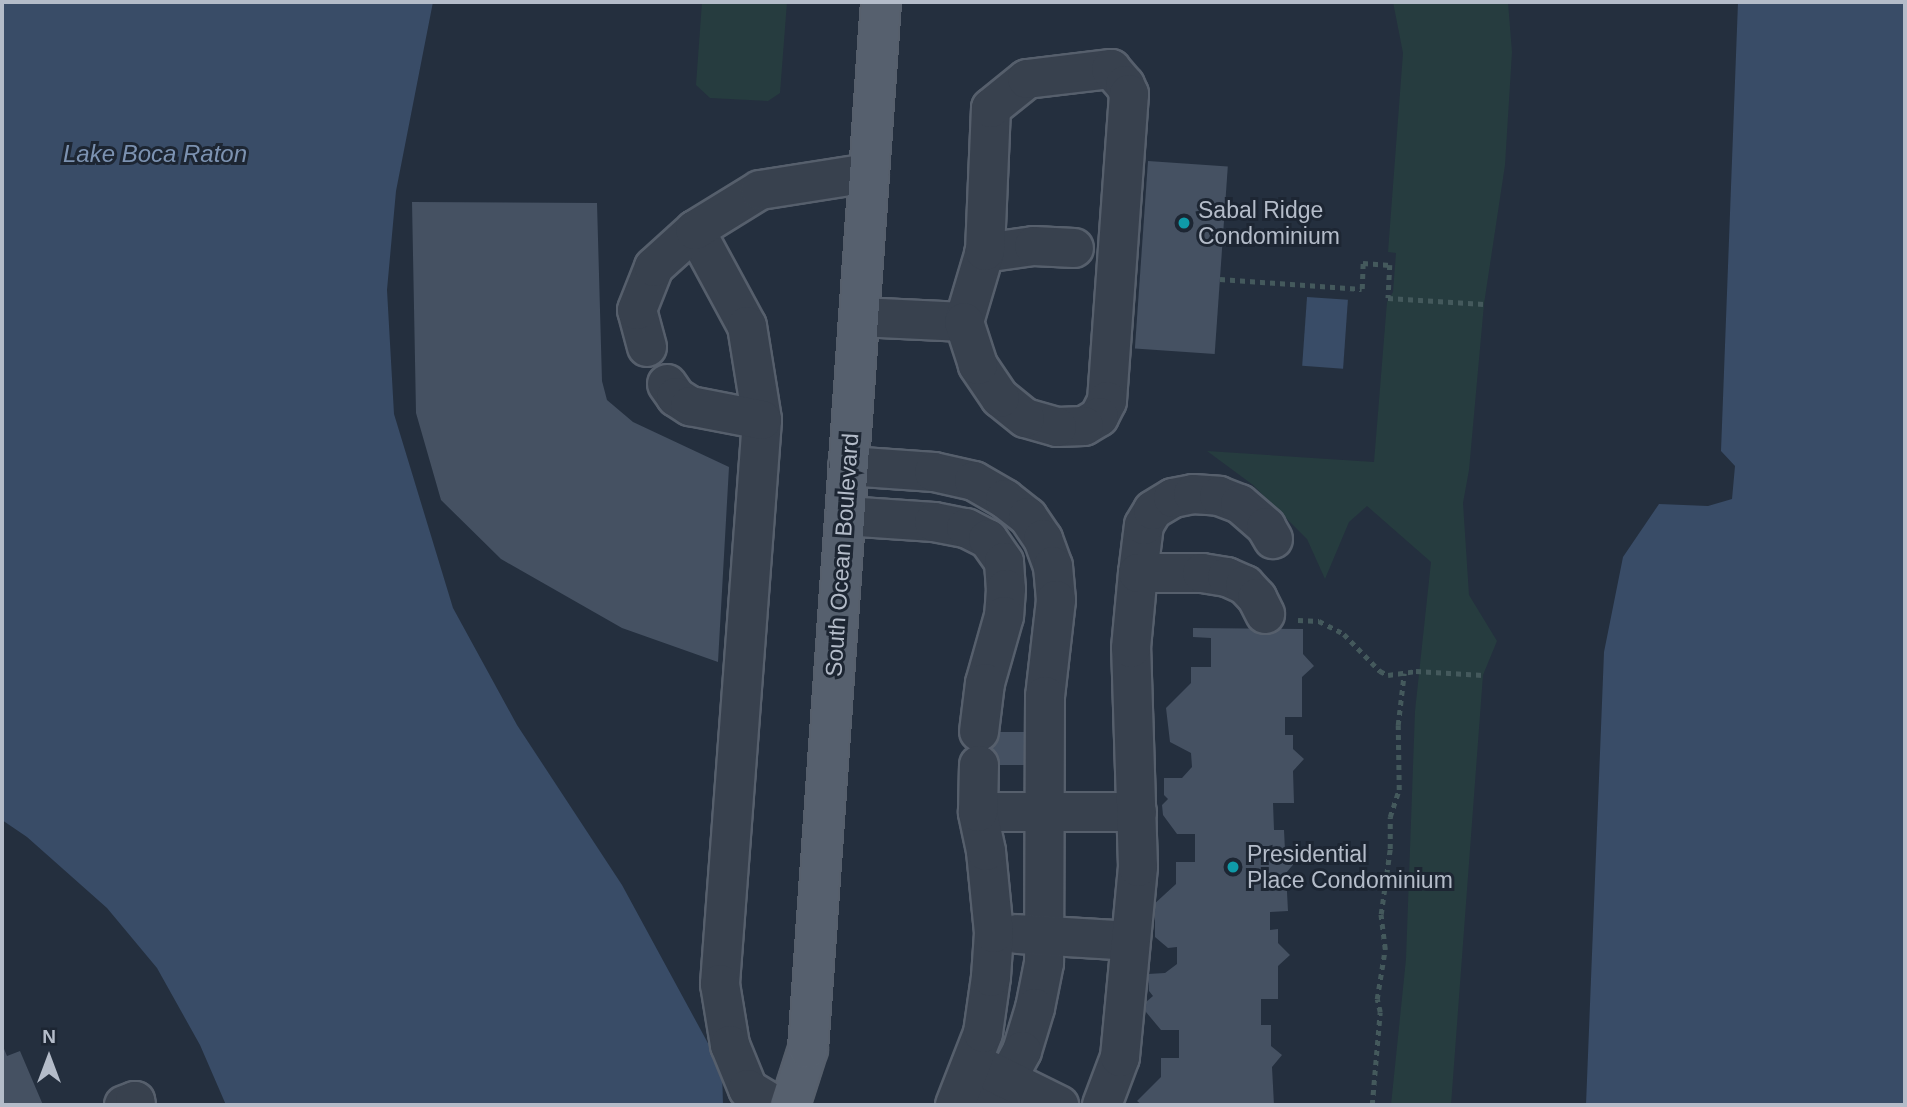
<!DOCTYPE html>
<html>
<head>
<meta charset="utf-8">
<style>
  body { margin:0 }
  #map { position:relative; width:1907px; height:1107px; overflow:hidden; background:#242f3e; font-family:Arial,sans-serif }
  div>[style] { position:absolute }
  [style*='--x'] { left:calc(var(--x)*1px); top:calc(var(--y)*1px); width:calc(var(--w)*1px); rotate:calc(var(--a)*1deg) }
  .green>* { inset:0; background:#263c3f }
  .water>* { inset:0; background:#394c67; transform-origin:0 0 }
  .building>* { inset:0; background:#455162; transform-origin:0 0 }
  .path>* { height:4.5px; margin-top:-2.25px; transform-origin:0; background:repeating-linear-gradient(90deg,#44595c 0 5px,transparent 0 10px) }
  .roads { filter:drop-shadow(2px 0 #565f6c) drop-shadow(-2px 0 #565f6c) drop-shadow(0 2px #565f6c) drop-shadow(0 -2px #565f6c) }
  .minor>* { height:38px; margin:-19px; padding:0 19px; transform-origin:19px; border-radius:19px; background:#38414e }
  .major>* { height:38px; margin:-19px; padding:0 19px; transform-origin:19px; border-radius:19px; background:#56606e }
  .dots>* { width:19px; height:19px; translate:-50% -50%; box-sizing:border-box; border:4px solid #1d2633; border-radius:50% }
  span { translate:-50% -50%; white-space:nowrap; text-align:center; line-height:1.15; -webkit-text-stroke:6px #1d2633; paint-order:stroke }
  .poi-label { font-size:23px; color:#b4bcc9 }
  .left { translate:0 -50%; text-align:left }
  .street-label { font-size:23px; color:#b4bcc9 }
  .water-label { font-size:24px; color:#7c92b1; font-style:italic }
  .frame { position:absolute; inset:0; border:4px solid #b4bcc9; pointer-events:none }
  .north { position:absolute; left:14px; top:1023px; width:70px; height:70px; -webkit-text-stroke:5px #1d2633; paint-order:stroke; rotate:0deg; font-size:19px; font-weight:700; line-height:28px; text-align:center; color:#b4bcc9 }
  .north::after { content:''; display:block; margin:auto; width:24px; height:32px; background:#b4bcc9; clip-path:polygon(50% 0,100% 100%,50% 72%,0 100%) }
</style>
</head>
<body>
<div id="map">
  <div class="green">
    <div style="clip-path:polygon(702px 2px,787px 2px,780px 93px,768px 101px,710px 98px,696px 85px)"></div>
    <div style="clip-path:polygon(1393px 2px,1508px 2px,1512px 52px,1505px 165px,1484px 304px,1469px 470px,1463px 503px,1469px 595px,1497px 641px,1483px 675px,1451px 1105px,1391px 1105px,1406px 959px,1415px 711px,1431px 562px,1367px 506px,1349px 522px,1325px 579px,1307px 539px,1253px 485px,1207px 451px,1374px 462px,1387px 302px,1393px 292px,1396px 253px,1388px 252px,1403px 53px)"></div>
  </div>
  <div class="water">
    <div style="clip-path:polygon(2px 2px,433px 2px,396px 191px,387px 290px,394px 414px,453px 608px,517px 725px,622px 885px,722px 1069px,723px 1105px,226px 1105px,200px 1045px,157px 968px,107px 908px,27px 837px,2px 820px)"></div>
    <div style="clip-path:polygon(1738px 2px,1905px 2px,1905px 1105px,1586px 1105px,1604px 652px,1623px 557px,1659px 504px,1708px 506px,1732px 499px,1735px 466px,1721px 451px)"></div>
    <div style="left:1307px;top:297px;width:41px;height:69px;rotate:4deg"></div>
  </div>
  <div class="building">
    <div style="left:1148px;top:161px;width:80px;height:188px;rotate:4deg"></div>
    <div style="clip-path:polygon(412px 202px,597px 203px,602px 381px,607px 400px,633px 422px,729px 467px,718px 662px,622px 628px,501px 559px,441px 500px,416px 413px)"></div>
    <div style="clip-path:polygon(1193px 628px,1303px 629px,1303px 654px,1314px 666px,1302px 677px,1302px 717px,1285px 717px,1285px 735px,1293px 735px,1293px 749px,1304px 759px,1293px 771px,1294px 803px,1273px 803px,1274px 830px,1284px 830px,1285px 850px,1297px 860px,1286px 873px,1288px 911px,1270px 912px,1270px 930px,1278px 929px,1278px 943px,1290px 955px,1278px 966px,1278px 999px,1261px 999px,1261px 1025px,1271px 1025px,1271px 1046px,1282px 1055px,1272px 1067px,1274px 1105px,1142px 1105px,1137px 1101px,1161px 1077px,1161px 1058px,1179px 1058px,1179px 1030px,1161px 1030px,1146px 1012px,1146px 1002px,1153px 996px,1149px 991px,1148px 974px,1165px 973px,1177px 964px,1177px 947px,1168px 948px,1155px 937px,1155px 910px,1152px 906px,1176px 884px,1176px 862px,1195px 862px,1195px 834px,1177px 834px,1163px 815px,1162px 805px,1168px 799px,1164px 795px,1164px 778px,1182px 778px,1192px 767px,1191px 753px,1170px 742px,1166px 708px,1191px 683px,1191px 667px,1211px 667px,1211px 638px,1193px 637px)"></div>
    <div style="left:972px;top:732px;width:56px;height:33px"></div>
    <div style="clip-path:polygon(2px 1044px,7px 1056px,20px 1051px,43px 1105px,2px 1105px)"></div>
  </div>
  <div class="path">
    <div style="--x:1220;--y:279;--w:142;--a:4"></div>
    <div style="--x:1362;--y:289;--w:26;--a:-88"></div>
    <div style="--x:1363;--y:263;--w:27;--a:4"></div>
    <div style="--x:1390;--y:265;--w:33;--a:93"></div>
    <div style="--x:1388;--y:298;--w:96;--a:3.6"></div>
    <div style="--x:1298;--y:620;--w:21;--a:3"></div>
    <div style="--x:1319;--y:621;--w:28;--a:27"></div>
    <div style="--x:1344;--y:634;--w:52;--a:45.8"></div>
    <div style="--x:1380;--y:671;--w:9;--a:27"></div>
    <div style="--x:1388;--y:675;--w:28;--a:-8"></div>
    <div style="--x:1416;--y:671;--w:67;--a:3.4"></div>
    <div style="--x:1372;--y:1105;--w:93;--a:-85.1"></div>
    <div style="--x:1380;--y:1012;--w:13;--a:-103"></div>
    <div style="--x:1377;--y:999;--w:51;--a:-80.9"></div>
    <div style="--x:1385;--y:949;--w:35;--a:-97"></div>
    <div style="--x:1381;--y:914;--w:66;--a:-82.1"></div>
    <div style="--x:1390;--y:849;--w:32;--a:-90"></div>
    <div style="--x:1390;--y:817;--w:28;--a:-72"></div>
    <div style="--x:1399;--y:790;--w:65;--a:-90.9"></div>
    <div style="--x:1398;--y:725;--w:52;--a:-83.4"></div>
  </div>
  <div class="roads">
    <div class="minor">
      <div style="--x:695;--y:230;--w:109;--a:61.6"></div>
      <div style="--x:747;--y:326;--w:95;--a:80.9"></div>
      <div style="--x:762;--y:420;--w:566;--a:94.26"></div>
      <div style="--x:720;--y:984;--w:62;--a:80.7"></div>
      <div style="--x:730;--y:1045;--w:48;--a:67.8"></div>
      <div style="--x:748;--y:1089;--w:31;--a:31"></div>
      <div style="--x:984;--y:253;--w:50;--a:-8"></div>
      <div style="--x:1034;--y:246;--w:40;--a:2.9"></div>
      <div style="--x:859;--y:317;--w:105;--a:2.7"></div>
      <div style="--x:964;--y:322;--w:74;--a:-73.5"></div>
      <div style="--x:985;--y:251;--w:143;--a:-87.6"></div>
      <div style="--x:991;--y:108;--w:46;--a:-38.9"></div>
      <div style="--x:1027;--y:79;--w:85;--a:-6.8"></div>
      <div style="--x:1111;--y:69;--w:21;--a:49"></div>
      <div style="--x:1125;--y:85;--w:10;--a:66"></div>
      <div style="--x:1129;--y:94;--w:308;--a:94.1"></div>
      <div style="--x:1107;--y:401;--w:18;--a:117"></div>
      <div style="--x:1099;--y:417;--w:17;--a:149"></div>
      <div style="--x:1084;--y:426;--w:27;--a:178"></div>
      <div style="--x:1057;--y:427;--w:33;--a:-164"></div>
      <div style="--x:1025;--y:418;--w:32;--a:-141"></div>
      <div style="--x:1000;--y:398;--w:40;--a:-124"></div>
      <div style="--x:978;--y:365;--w:45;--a:-108"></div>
      <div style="--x:647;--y:347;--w:38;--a:-105"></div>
      <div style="--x:637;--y:310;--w:46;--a:-68.4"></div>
      <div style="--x:654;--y:267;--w:55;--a:-42.1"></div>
      <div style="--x:695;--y:230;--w:76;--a:-31.6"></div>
      <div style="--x:760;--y:190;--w:110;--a:-8.9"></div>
      <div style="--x:667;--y:384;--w:16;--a:55"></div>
      <div style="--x:676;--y:397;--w:17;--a:33"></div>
      <div style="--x:690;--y:406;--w:73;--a:11"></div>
      <div style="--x:848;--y:466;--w:86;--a:4"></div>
      <div style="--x:934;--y:472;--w:41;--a:12.7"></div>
      <div style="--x:974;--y:481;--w:36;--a:30"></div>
      <div style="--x:1005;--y:499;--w:29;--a:38"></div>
      <div style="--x:1028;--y:517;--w:27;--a:56"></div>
      <div style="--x:1043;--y:539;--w:29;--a:70"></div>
      <div style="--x:1053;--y:566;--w:34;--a:85"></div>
      <div style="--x:1056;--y:600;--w:97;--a:96.5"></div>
      <div style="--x:1045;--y:696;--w:267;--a:90.2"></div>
      <div style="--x:1044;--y:963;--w:46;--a:101.3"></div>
      <div style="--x:1035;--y:1008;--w:45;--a:106.8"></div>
      <div style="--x:1022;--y:1051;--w:61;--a:118.2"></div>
      <div style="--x:845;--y:516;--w:89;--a:3.9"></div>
      <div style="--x:934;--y:522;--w:33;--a:11"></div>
      <div style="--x:966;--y:528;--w:25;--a:27"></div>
      <div style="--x:988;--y:539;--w:28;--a:55"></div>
      <div style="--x:1004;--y:562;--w:27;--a:86"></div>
      <div style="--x:1006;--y:589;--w:27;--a:94"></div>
      <div style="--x:1004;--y:616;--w:70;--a:105.8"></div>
      <div style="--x:985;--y:683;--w:49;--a:97"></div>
      <div style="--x:1138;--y:573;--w:48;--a:-82.9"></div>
      <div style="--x:1144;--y:525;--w:17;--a:-59"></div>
      <div style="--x:1153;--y:510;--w:23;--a:-31"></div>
      <div style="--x:1173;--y:498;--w:20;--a:-11"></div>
      <div style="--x:1193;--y:494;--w:26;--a:4"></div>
      <div style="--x:1219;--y:496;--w:22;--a:21"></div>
      <div style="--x:1240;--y:504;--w:35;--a:41"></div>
      <div style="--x:1266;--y:527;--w:14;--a:60"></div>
      <div style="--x:978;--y:812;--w:159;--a:0"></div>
      <div style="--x:1017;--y:934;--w:113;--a:3.5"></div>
      <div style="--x:984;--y:1068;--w:84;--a:26.3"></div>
      <div style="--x:124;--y:1105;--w:12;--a:-20"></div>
      <div style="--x:135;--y:1101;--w:4;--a:76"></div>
      <div style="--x:955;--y:1105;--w:77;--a:-68.7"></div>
      <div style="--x:983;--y:1033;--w:57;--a:-81.9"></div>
      <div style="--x:991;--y:977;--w:44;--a:-86.1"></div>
      <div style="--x:994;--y:933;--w:82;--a:-95.6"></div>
      <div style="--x:986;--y:851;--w:40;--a:-102"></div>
      <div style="--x:978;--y:812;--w:47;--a:-88.8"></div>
      <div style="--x:1102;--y:1105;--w:51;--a:-69.4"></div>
      <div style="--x:1120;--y:1057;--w:191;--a:-84.6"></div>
      <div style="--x:1138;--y:867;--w:219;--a:-91.8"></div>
      <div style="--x:1131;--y:648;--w:75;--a:-84.7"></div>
      <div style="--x:1138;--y:573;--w:64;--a:0"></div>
      <div style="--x:1202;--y:573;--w:25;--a:9"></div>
      <div style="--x:1227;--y:577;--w:20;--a:24"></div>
      <div style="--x:1245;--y:585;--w:18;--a:47"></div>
      <div style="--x:1257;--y:598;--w:18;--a:63"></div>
    </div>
    <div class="major">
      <div style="--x:790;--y:1105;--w:59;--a:-72.2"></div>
      <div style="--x:808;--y:1049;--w:1050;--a:-86.01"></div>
    </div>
  </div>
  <div class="dots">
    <div style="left:1184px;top:223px;background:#0f9aa8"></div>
    <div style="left:1233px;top:867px;background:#0f9aa8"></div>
  </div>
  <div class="poi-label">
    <span class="left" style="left:1198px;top:223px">Sabal Ridge<br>Condominium</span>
    <span class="left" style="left:1247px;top:867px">Presidential<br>Place Condominium</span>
  </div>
  <div class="street-label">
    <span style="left:842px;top:555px;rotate:-86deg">South Ocean Boulevard</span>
  </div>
  <div class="water-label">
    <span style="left:155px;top:154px">Lake Boca Raton</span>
  </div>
  <div class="frame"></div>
  <div class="north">N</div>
</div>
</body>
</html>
